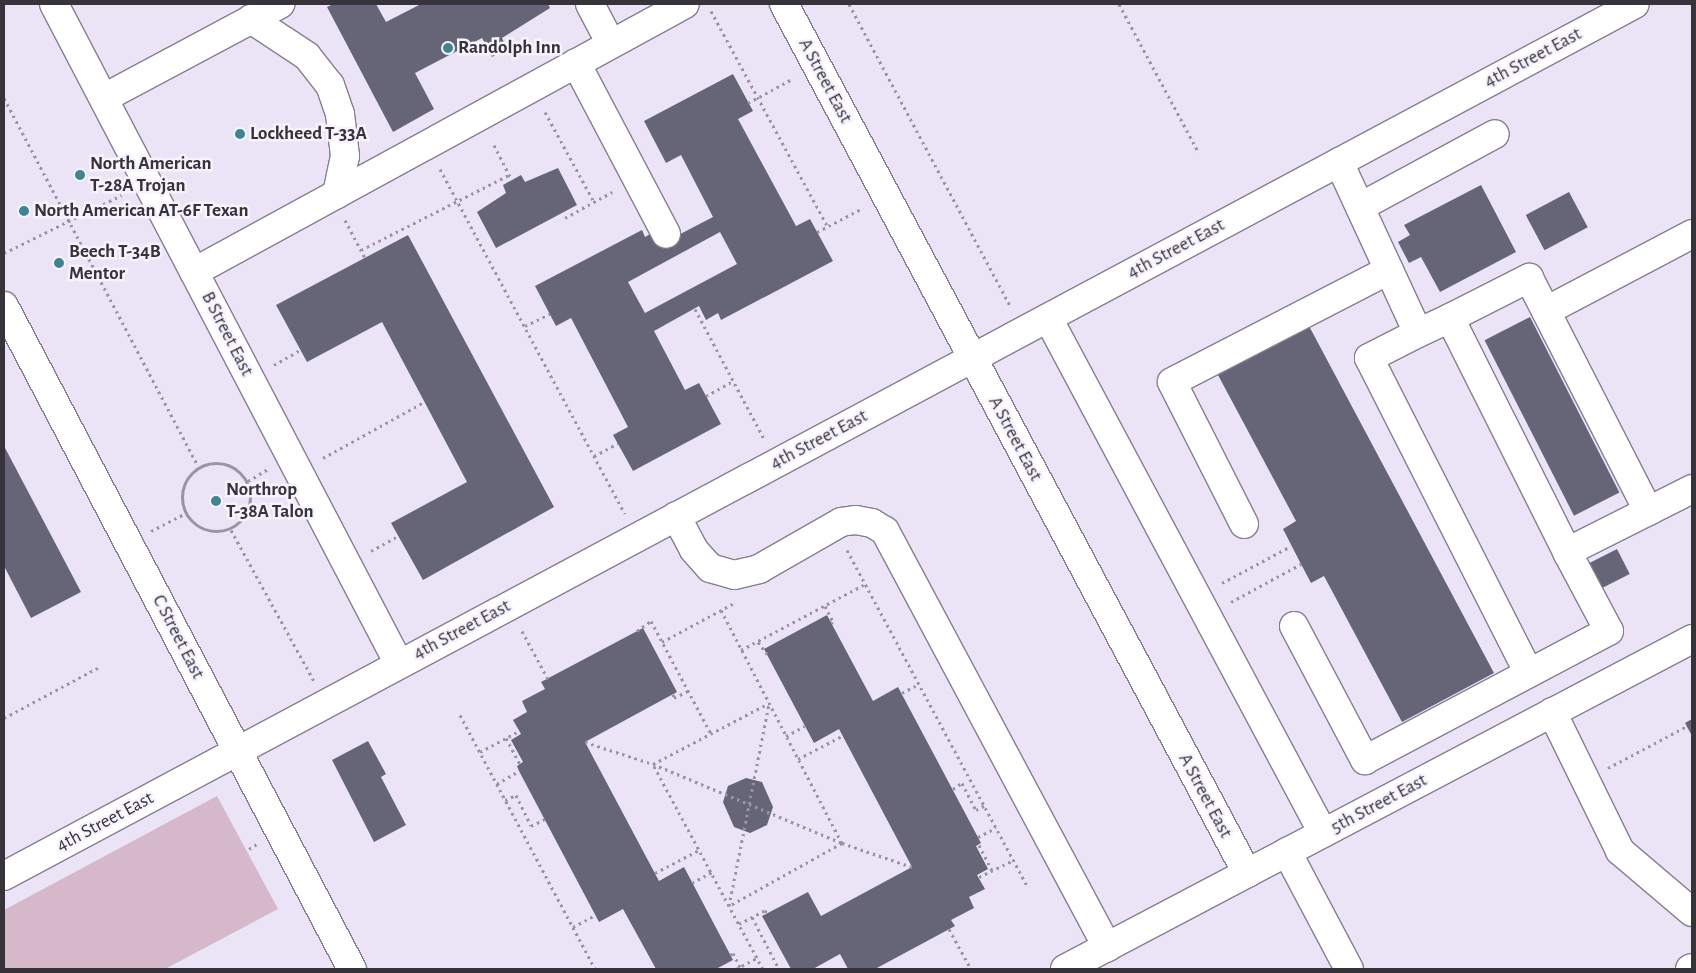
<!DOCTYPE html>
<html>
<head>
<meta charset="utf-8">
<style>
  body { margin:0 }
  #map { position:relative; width:1696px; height:973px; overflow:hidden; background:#ebe4f7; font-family:"Alegreya Sans",sans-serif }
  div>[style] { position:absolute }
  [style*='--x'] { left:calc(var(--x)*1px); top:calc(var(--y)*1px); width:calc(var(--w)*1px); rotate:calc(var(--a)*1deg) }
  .green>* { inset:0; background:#d5b8ca }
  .building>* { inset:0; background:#656577; transform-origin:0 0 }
  .path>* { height:3px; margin-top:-1.5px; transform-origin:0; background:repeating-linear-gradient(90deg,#9994a2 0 2.5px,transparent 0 6.5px) }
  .path>.ring { margin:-1.5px; padding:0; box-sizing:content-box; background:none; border:3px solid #9994a2; border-radius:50% }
  .roads { filter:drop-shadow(1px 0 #857e90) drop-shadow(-1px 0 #857e90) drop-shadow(0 1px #857e90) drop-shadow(0 -1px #857e90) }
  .minor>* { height:28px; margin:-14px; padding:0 14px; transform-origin:14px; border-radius:14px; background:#fff }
  .dots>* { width:14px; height:14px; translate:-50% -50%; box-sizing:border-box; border:2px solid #f7f3fe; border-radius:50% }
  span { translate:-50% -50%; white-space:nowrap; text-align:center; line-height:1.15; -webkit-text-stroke:5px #f7f3fe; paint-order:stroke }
  .poi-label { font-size:19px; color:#36333a; font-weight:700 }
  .left { translate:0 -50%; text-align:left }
  .street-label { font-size:19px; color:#36333a }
  .frame { position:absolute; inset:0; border:5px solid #36333a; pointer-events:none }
</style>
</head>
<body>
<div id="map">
  <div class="green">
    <div style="clip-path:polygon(217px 796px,278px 909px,165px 969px,4px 969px,4px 910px)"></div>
  </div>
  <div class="building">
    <div style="clip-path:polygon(333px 4px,376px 4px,386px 22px,421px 4px,548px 4px,550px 8px,502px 38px,507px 48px,492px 57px,482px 38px,415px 73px,434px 109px,393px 132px,327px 7px)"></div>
    <div style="clip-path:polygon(evenodd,733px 74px,753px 111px,738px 119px,796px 226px,810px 219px,833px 261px,721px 320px,718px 313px,706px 320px,699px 306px,654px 331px,685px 390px,699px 383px,721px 424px,633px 471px,613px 435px,628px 427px,571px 318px,556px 326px,535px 286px,642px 230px,645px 237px,657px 230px,663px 243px,713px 217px,681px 155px,666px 163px,644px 121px,733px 74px,720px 232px,737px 264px,645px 313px,628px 282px,720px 232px)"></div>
    <div style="clip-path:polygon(558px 168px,577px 205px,496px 248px,477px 212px,506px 193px,503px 185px,521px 175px,525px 182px)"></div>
    <div style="clip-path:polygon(1481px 185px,1516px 252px,1440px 292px,1421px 257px,1409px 263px,1398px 242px,1410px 235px,1404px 225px)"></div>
    <div style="left:1569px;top:192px;width:40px;height:49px;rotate:62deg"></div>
    <div style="clip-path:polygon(408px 235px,554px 507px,423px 580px,391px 523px,467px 482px,382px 322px,307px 362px,276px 305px)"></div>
    <div style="left:1530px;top:317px;width:197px;height:51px;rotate:63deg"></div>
    <div style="clip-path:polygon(1309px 326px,1494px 673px,1402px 722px,1324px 576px,1311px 583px,1301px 564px,1283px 529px,1296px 521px,1218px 375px)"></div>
    <div style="clip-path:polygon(4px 446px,81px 592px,31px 618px,4px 566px)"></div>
    <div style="left:1617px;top:549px;width:28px;height:32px;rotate:63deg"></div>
    <div style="clip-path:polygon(827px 615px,873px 701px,898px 687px,981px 843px,976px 846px,988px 869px,977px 875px,985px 889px,969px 897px,974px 908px,951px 920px,955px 926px,875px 969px,848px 969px,840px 954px,813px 969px,791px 969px,762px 916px,808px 892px,821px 916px,912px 867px,839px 729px,814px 743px,764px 649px)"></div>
    <div style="clip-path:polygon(643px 628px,677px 692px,585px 742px,659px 881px,684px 867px,733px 960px,716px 969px,656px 969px,623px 909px,599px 922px,519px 771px,517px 766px,523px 762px,511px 740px,521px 734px,513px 720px,527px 712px,522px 701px,545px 689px,541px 682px)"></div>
    <div style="clip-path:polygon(1692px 719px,1692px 736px,1685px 723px)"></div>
    <div style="clip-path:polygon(368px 741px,386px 774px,381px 777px,406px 825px,374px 842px,332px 760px)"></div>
    <div style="clip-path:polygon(746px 778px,762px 782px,773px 807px,767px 825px,750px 833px,734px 827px,723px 802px,728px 786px)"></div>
  </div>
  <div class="path">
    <div style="--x:849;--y:4;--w:344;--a:61.9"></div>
    <div style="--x:1119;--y:4;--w:169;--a:61.8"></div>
    <div style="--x:711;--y:11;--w:246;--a:61.6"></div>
    <div style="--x:4;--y:98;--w:416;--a:62.2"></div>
    <div style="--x:748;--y:103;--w:52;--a:-28.5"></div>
    <div style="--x:545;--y:112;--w:102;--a:61.4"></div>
    <div style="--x:494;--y:145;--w:39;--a:63"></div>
    <div style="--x:440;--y:169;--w:391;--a:61.8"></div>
    <div style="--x:565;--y:218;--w:54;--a:-29"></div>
    <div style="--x:345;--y:220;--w:43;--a:62.2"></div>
    <div style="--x:817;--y:232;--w:52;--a:-27.6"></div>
    <div style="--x:361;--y:250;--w:166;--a:-26.9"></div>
    <div style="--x:4;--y:253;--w:131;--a:-26.2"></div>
    <div style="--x:695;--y:309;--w:147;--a:62"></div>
    <div style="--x:525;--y:326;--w:28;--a:-26"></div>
    <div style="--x:274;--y:365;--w:30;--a:-30"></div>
    <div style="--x:706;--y:396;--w:31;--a:-29"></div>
    <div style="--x:594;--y:456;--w:27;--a:-28"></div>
    <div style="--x:323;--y:458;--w:115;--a:-29"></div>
    <div class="ring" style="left:182px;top:463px;width:65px;height:65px"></div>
    <div style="--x:248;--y:481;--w:23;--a:-31"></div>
    <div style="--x:231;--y:530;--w:172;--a:61.2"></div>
    <div style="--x:151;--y:531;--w:37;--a:-27"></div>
    <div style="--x:847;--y:550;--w:383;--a:61.8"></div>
    <div style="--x:371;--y:551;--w:31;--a:-29"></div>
    <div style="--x:1222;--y:583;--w:78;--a:-28.2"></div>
    <div style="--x:1231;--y:602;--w:80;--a:-28.5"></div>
    <div style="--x:825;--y:606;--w:18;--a:63"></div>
    <div style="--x:833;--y:622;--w:2;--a:153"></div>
    <div style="--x:721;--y:610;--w:263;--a:62.6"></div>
    <div style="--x:842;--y:843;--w:129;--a:150.9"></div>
    <div style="--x:729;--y:906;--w:161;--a:-118.2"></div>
    <div style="--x:653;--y:764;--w:131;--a:-27.7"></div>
    <div style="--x:522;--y:631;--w:55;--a:61.6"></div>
    <div style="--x:637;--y:631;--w:17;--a:-36"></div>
    <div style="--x:651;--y:621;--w:128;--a:62"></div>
    <div style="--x:662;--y:642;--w:82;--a:-28.4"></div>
    <div style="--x:758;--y:642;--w:15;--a:53"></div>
    <div style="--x:741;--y:650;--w:140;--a:-28"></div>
    <div style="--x:902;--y:693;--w:19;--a:-28"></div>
    <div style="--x:673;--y:694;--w:4;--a:76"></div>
    <div style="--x:674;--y:698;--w:16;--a:-27"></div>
    <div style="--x:460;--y:715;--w:288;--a:62"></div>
    <div style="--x:4;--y:718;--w:108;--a:-28.2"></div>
    <div style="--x:786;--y:736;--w:21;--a:-28"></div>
    <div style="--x:506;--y:738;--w:30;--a:62"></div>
    <div style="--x:585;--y:742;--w:71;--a:17.9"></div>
    <div style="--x:653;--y:764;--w:205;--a:22.7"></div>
    <div style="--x:842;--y:843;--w:74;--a:18.9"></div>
    <div style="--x:480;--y:752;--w:44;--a:-28.3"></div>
    <div style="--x:798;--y:759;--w:50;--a:-27.6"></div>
    <div style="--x:1608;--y:768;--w:89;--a:-28"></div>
    <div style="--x:497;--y:784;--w:26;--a:-31"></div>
    <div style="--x:953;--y:789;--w:11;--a:-34"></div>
    <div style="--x:962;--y:783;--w:30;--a:63"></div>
    <div style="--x:976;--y:810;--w:9;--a:-27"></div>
    <div style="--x:505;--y:800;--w:12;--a:-24"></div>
    <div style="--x:516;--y:795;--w:34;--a:64"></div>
    <div style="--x:531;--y:826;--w:16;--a:-27"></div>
    <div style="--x:978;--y:837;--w:20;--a:-27"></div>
    <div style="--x:979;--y:845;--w:29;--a:63"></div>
    <div style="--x:249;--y:849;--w:9;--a:-32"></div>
    <div style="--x:655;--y:873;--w:50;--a:-27.6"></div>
    <div style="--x:979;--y:877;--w:39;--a:-26"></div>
    <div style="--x:692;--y:883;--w:23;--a:-29"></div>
    <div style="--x:752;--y:917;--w:59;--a:62.6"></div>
    <div style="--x:739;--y:924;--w:30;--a:-28"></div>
    <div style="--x:765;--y:910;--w:4;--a:63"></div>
    <div style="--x:573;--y:927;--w:26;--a:-28"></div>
    <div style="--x:949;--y:929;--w:46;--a:61.2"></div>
    <div style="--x:730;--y:955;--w:4;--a:-34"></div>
    <div style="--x:733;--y:953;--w:16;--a:63"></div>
    <div style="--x:736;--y:969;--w:24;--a:-28"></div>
    <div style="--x:763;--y:969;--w:72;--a:-118.4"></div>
    <div style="--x:729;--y:906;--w:206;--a:-78.8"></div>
  </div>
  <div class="roads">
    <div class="minor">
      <div style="--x:54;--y:4;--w:745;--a:62.4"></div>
      <div style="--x:590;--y:4;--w:45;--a:62.3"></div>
      <div style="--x:784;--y:4;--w:985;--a:61.95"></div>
      <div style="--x:251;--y:19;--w:67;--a:33.5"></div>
      <div style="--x:307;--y:56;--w:37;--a:52"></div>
      <div style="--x:330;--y:85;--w:31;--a:71"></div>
      <div style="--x:340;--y:114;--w:42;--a:83.2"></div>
      <div style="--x:345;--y:156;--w:39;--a:102"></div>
      <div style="--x:576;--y:63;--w:193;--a:62.2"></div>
      <div style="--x:104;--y:98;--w:200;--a:-28.1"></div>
      <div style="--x:1339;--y:162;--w:188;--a:65.2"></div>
      <div style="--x:1418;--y:333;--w:35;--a:-25"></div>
      <div style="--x:1450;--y:318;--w:262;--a:63.4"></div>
      <div style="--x:1567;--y:552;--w:140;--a:-26.7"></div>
      <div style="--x:1360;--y:207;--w:153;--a:-28.4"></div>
      <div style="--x:194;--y:272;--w:559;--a:-28.63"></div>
      <div style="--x:4;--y:306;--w:749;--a:62.31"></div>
      <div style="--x:1546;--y:311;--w:165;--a:-27.8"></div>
      <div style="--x:1048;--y:318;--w:584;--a:61.9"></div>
      <div style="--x:1450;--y:318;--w:89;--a:-26.9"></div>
      <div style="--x:1529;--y:278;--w:262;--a:62.9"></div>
      <div style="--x:1418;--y:333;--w:55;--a:153"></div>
      <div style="--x:1369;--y:358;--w:353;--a:63.1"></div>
      <div style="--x:676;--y:516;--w:38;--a:62"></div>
      <div style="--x:694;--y:550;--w:24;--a:48"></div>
      <div style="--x:710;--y:568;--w:25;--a:16"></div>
      <div style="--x:734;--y:575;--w:26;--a:-13"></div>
      <div style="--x:759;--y:569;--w:95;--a:-29.8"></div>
      <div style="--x:841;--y:522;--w:15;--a:-8"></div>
      <div style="--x:856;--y:520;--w:16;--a:11"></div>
      <div style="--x:872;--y:523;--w:15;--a:32"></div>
      <div style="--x:885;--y:531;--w:472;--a:61.9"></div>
      <div style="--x:1244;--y:524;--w:159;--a:-116.9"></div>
      <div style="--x:1172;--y:382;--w:244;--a:-27.3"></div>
      <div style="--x:1294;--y:626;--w:152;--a:62.1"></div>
      <div style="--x:1365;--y:760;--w:276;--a:-27.9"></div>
      <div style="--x:1609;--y:631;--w:89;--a:-118"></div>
      <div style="--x:1552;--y:712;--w:155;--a:63.9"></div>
      <div style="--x:1620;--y:851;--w:94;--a:40.3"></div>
      <div style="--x:1287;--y:852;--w:132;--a:62.1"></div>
      <div style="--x:4;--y:876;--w:1849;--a:-28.13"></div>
      <div style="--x:1065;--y:969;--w:709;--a:-27.76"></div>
      <div style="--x:1690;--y:969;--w:2;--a:-27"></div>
    </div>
  </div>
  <div class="dots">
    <div style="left:448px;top:48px;background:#3f8492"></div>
    <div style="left:240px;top:134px;background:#3f8492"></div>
    <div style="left:80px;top:175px;background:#3f8492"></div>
    <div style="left:24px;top:211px;background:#3f8492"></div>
    <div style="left:59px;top:263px;background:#3f8492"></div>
    <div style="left:216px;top:501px;background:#3f8492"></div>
  </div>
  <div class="poi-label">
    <span class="left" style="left:458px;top:48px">Randolph Inn</span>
    <span class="left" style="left:250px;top:134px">Lockheed T-33A</span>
    <span class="left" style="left:90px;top:175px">North American<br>T-28A Trojan</span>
    <span class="left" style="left:34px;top:211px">North American AT-6F Texan</span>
    <span class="left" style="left:69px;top:263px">Beech T-34B<br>Mentor</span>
    <span class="left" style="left:226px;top:501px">Northrop<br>T-38A Talon</span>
  </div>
  <div class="street-label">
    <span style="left:1533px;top:58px;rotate:-28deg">4th Street East</span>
    <span style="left:825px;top:81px;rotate:62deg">A Street East</span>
    <span style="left:1176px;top:249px;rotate:-28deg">4th Street East</span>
    <span style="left:227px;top:334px;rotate:63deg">B Street East</span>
    <span style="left:1015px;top:439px;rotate:62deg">A Street East</span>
    <span style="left:819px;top:440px;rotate:-28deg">4th Street East</span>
    <span style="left:462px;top:630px;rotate:-28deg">4th Street East</span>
    <span style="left:178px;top:637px;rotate:63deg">C Street East</span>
    <span style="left:1205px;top:796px;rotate:62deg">A Street East</span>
    <span style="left:1379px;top:804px;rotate:-28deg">5th Street East</span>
    <span style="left:105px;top:822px;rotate:-28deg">4th Street East</span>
  </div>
  <div class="frame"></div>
</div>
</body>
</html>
